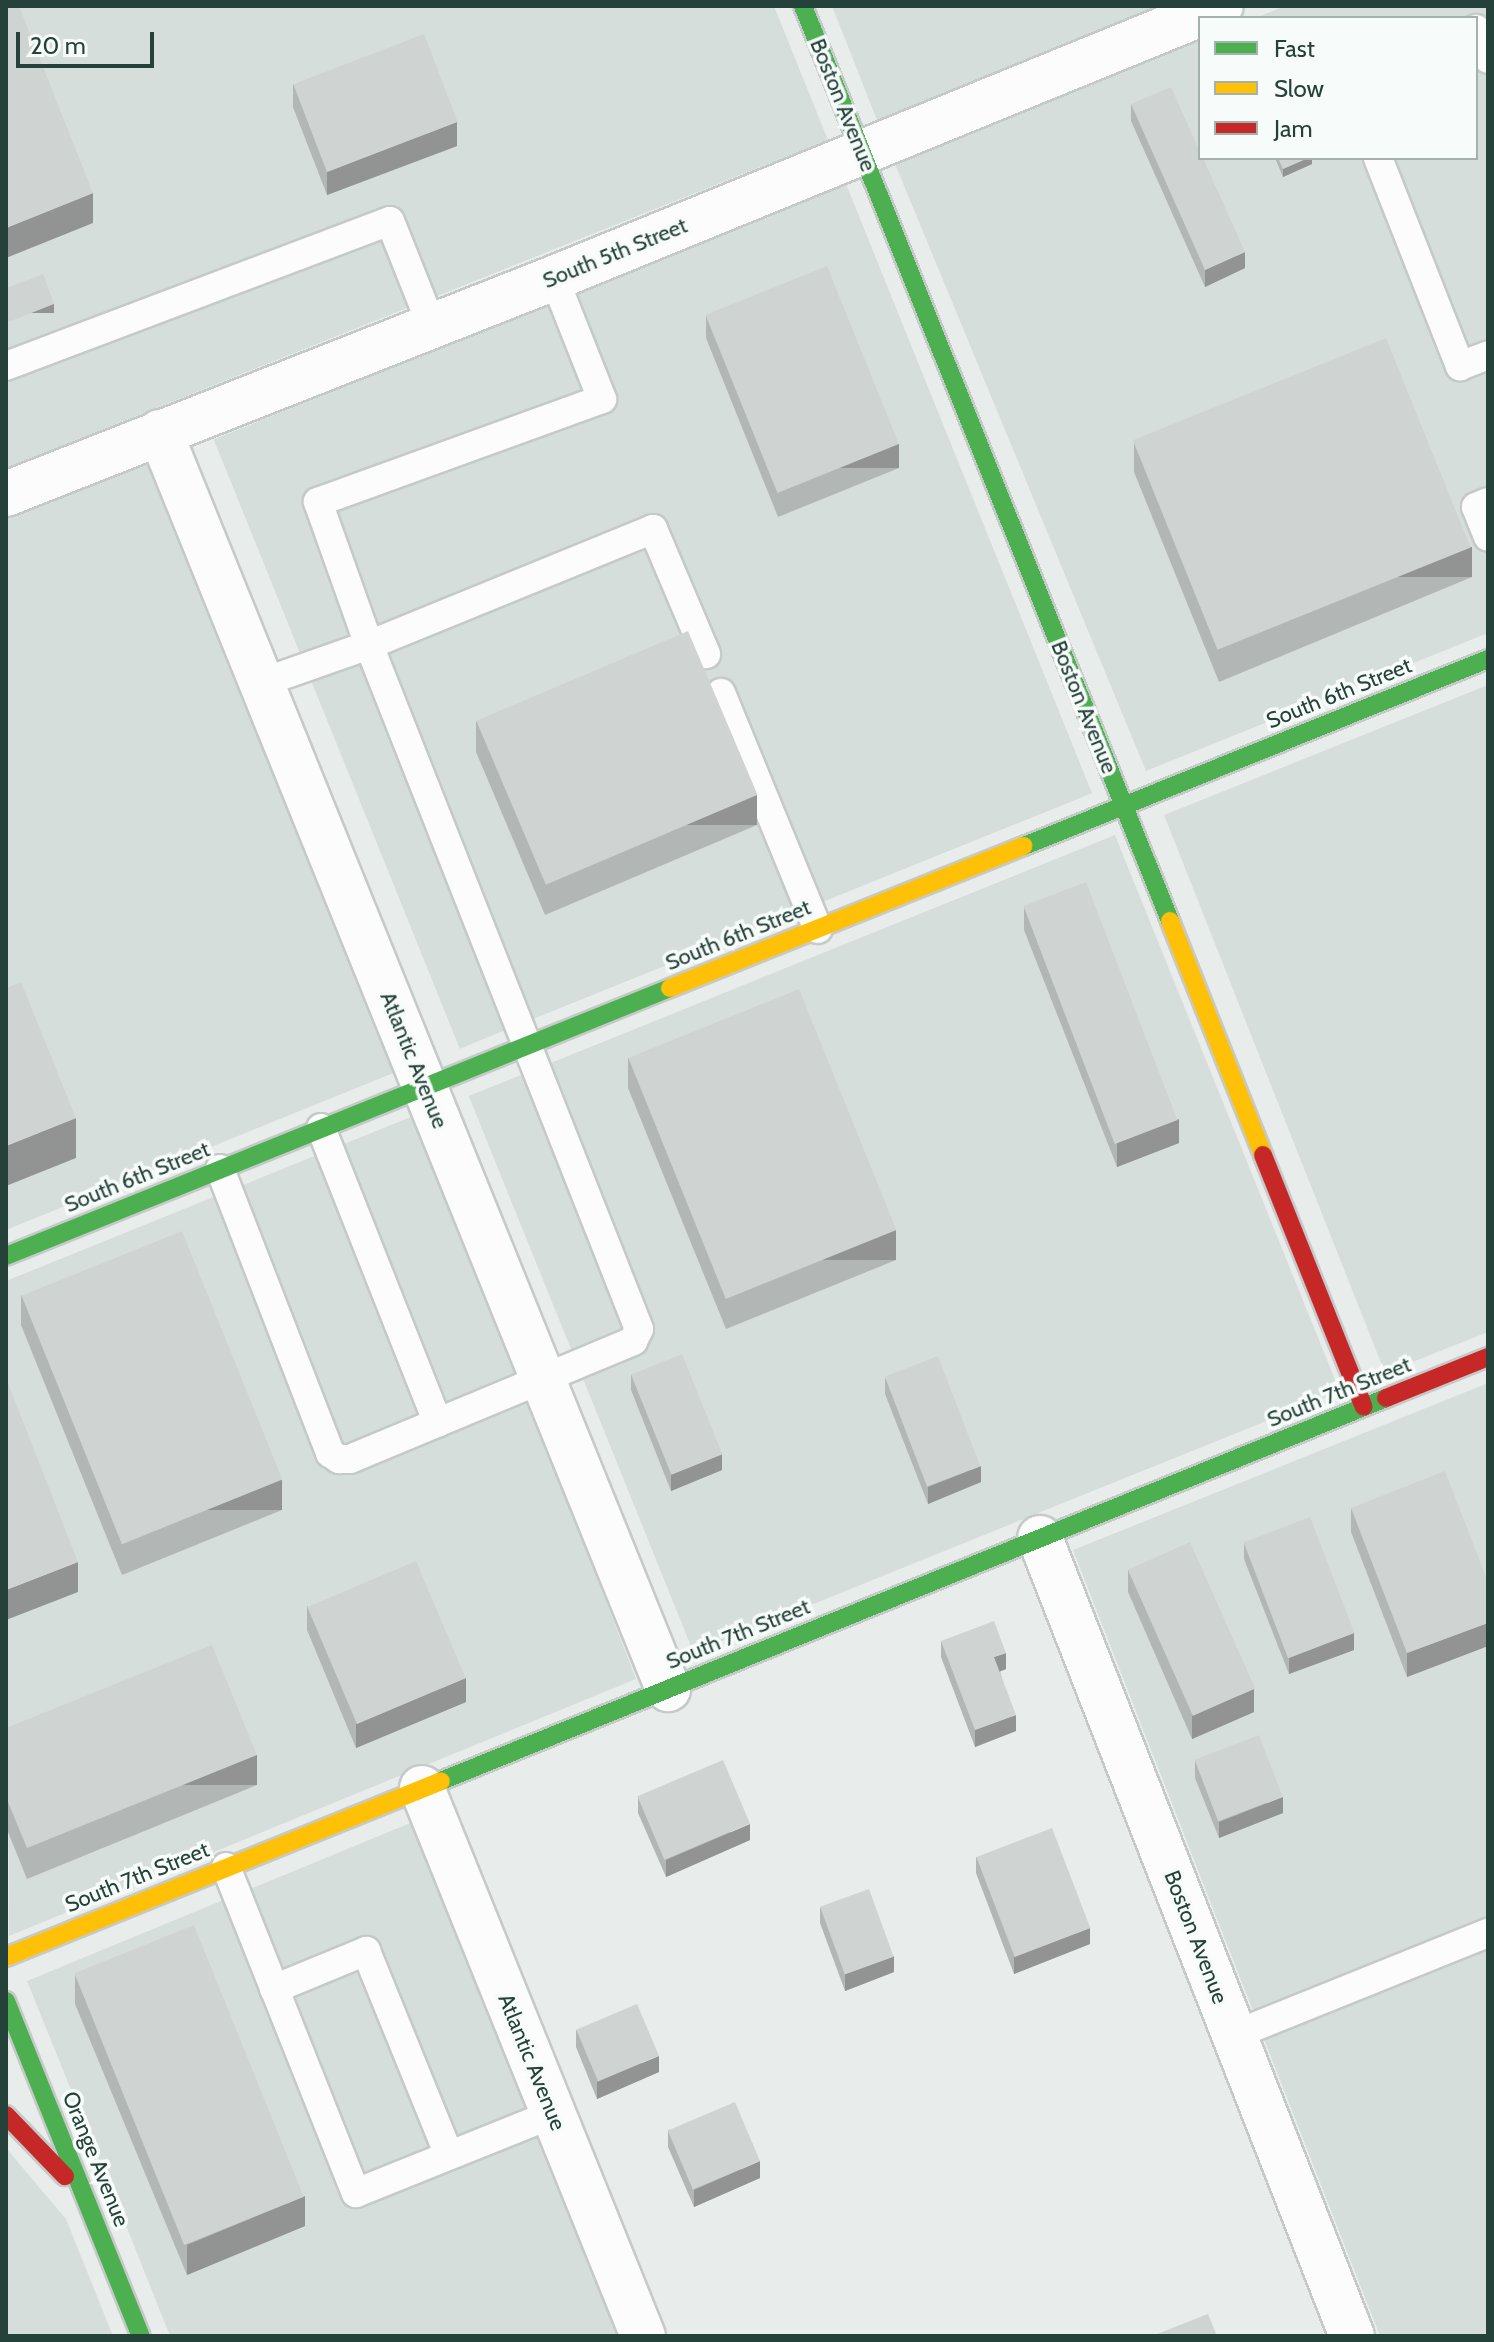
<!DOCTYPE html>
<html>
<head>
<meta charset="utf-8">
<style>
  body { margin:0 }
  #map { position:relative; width:1494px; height:2342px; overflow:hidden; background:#e8edeb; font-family:Cabin,sans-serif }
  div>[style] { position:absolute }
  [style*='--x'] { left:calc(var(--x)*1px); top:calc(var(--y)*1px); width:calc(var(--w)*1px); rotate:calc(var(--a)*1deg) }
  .built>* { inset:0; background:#d6dedb; transform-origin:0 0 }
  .roads { filter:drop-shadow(2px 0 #c5cac8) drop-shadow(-2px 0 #c5cac8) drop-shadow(0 2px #c5cac8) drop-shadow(0 -2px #c5cac8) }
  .lane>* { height:28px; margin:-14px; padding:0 14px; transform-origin:14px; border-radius:14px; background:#fcfcfc }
  .street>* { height:44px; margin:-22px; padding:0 22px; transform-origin:22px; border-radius:22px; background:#fcfcfc }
  .fast>* { height:18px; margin:-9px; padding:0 9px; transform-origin:9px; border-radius:9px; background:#4caf50 }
  .slow>* { height:18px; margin:-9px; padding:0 9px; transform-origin:9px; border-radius:9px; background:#ffc107 }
  .jam>* { height:18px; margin:-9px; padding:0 9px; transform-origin:9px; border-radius:9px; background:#c62828 }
  .wall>* { inset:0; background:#b2b6b5 }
  .shaded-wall>* { inset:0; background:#919493; transform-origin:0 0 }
  .building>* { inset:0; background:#cfd4d2; transform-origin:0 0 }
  span { translate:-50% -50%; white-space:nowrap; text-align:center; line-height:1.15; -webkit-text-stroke:7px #f7fbf9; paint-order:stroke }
  .street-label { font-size:22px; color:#24423a }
  .frame { position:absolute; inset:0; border:8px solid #24423a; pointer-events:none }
  .legend { position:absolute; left:1198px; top:16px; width:280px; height:144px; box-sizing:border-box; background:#f7fbf9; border:2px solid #a3b1ad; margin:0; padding:10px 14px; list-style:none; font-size:24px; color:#24423a }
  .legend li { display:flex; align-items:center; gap:16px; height:40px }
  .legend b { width:40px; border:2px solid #a3b1ad }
  .scale { position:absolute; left:16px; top:32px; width:138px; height:36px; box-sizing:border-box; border:4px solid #24423a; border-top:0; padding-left:10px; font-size:24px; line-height:28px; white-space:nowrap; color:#24423a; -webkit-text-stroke:6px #f7fbf9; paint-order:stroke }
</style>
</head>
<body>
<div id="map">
  <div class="built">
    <div style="clip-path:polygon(6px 6px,774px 6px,828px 140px,6px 468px)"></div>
    <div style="clip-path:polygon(832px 6px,1159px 6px,877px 120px)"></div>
    <div style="clip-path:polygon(1285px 6px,1488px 6px,1488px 633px,1146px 771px,895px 164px,1200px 40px,1200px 158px,1476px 158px,1476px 18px,1255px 18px)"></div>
    <div style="left:846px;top:184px;width:657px;height:682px;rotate:68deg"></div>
    <div style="clip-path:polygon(162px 456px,401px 1070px,6px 1230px,6px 519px)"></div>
    <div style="clip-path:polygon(1488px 685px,1488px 1332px,1385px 1373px,1164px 815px)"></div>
    <div style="left:1115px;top:835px;width:600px;height:697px;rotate:68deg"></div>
    <div style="clip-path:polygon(418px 1114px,636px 1679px,9px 1936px,6px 1281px)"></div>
    <div style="clip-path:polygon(1488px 1383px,1488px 2336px,1380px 2336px,1073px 1550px)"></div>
    <div style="clip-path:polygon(415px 1821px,619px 2336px,170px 2336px,121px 2213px,125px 2209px,113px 2194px,27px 1981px)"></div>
    <div style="clip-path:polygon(6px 2148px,66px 2219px,113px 2336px,6px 2336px)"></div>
  </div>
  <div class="roads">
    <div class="lane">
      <div style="--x:1476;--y:29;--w:32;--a:68"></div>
      <div style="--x:1378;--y:158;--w:224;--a:68.5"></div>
      <div style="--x:1460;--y:366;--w:30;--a:-21"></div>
      <div style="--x:6;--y:366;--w:410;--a:-20.7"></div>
      <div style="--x:390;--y:221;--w:111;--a:68.3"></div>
      <div style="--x:1488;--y:502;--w:13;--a:157"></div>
      <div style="--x:1476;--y:507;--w:32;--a:68"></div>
      <div style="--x:261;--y:683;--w:114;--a:-19.4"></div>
      <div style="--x:369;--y:645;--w:307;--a:-22.2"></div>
      <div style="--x:653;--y:529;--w:136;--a:67"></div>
      <div style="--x:721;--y:693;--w:255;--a:67.7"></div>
      <div style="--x:321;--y:1128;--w:317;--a:68.4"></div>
      <div style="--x:220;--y:1169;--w:305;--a:68.8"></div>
      <div style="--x:330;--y:1453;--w:11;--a:34"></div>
      <div style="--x:339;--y:1459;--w:11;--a:0"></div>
      <div style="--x:350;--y:1459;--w:307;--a:-22.6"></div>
      <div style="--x:633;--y:1341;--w:13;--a:-63"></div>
      <div style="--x:639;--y:1329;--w:735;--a:-111.54"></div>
      <div style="--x:369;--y:645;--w:152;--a:-109.6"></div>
      <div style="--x:318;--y:502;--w:302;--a:-19.9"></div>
      <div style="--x:602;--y:399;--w:130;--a:-111.6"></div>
      <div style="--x:226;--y:1867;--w:351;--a:68.3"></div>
      <div style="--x:356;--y:2193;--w:212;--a:-21.9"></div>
      <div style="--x:274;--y:1989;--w:100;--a:-22.4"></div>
      <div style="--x:366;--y:1951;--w:220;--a:67.9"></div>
      <div style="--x:1234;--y:2035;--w:274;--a:-21.9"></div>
    </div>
    <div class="street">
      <div style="--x:160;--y:432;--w:1356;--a:67.99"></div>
      <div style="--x:6;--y:494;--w:589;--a:-21.51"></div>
      <div style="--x:554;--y:278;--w:720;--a:-22.19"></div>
      <div style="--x:1040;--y:1538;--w:857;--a:68.65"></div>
      <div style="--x:422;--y:1788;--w:591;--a:68.04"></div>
    </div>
    <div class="fast">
      <div style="--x:803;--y:6;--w:986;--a:68.14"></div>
      <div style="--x:1024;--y:846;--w:500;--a:-21.95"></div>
      <div style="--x:6;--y:1256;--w:716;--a:-21.98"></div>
      <div style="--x:441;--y:1781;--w:1020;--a:-22.06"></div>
      <div style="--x:6;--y:2001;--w:361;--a:68.1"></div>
    </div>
    <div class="slow">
      <div style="--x:1170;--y:921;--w:252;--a:68.3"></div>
      <div style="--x:670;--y:988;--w:381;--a:-21.9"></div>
      <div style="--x:6;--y:1957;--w:469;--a:-22"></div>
    </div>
    <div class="jam">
      <div style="--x:1263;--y:1155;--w:271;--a:68.2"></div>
      <div style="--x:1386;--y:1398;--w:110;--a:-21.9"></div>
      <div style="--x:6;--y:2115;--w:85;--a:46"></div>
    </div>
  </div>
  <div class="wall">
    <div style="clip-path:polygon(293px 84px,457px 146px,327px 195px,293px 107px)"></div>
    <div style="clip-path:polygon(1131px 104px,1245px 268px,1205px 287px,1131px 121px)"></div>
    <div style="clip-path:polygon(1275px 158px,1312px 158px,1312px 164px,1283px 177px)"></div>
    <div style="clip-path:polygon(706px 315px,899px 468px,778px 517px,706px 338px)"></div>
    <div style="clip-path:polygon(1134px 442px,1472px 577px,1219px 682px,1134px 472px)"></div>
    <div style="clip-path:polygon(476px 721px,757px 825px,545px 915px,476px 752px)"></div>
    <div style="clip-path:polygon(1024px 907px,1179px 1143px,1117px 1167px,1024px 930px)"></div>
    <div style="clip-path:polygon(628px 1058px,896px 1260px,726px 1329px,628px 1088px)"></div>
    <div style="clip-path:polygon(21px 1295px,282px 1510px,122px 1575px,21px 1325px)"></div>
    <div style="clip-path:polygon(631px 1374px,722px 1470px,671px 1491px,631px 1390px)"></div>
    <div style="clip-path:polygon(885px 1378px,981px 1482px,928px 1504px,885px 1394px)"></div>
    <div style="clip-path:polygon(1351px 1508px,1488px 1582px,1488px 1646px,1407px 1677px,1351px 1532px)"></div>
    <div style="clip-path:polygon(1244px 1542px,1354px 1650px,1289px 1674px,1244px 1559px)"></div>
    <div style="clip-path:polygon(1128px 1569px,1254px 1712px,1192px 1739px,1128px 1592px)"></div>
    <div style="clip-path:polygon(307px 1606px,466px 1702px,356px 1748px,307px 1630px)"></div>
    <div style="clip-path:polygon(941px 1641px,1006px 1669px,1000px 1671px,1016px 1731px,975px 1747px,941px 1657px)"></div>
    <div style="clip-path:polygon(6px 1728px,257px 1785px,27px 1879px,6px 1827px)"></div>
    <div style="clip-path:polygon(1195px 1761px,1283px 1813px,1219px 1838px,1195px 1778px)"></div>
    <div style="clip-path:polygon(638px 1797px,750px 1840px,666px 1877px,638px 1813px)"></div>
    <div style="clip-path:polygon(976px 1857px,1090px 1944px,1014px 1974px,976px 1873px)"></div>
    <div style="clip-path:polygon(820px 1907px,894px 1972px,845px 1991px,820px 1923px)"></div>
    <div style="clip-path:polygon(75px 1974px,305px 2226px,187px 2275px,75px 2004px)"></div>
    <div style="clip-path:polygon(576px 2030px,659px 2072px,597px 2099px,576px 2047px)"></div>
    <div style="clip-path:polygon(668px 2130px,760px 2178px,694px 2207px,668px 2147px)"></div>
  </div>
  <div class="shaded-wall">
    <div style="clip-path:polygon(457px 122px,457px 146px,327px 195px,327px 172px)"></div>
    <div style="clip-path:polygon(1308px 158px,1312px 158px,1312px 164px,1283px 177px,1283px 169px)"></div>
    <div style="clip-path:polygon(93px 193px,93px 223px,6px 258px,6px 228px)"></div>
    <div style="clip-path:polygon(1245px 252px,1245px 268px,1205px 287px,1205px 270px)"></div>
    <div style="left:54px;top:304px;width:9px;height:52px;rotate:90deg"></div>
    <div style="left:899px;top:444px;width:24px;height:131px;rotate:90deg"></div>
    <div style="left:1472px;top:547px;width:30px;height:274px;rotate:90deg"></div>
    <div style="left:757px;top:795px;width:30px;height:230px;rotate:90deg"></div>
    <div style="clip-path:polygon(76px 1118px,76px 1158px,6px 1186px,6px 1146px)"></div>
    <div style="clip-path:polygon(1179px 1119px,1179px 1143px,1117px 1167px,1117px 1143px)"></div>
    <div style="left:896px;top:1230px;width:30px;height:183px;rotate:90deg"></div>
    <div style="clip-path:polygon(722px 1454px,722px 1470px,671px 1491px,671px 1474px)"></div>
    <div style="clip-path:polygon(981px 1466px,981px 1482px,928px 1504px,928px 1487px)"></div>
    <div style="left:282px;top:1480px;width:30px;height:173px;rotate:90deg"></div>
    <div style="clip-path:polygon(78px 1562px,78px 1592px,6px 1620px,6px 1590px)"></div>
    <div style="clip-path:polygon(1488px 1623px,1488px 1646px,1407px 1677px,1407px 1653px)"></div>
    <div style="clip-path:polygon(1354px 1633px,1354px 1650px,1289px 1674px,1289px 1658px)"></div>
    <div style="clip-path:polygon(1006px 1653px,1006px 1669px,994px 1674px,994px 1657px)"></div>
    <div style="clip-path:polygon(466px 1678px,466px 1702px,356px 1748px,356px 1724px)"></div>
    <div style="clip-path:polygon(1254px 1689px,1254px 1712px,1192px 1739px,1192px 1716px)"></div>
    <div style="clip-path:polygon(1016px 1715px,1016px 1731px,975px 1747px,975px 1730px)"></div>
    <div style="left:257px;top:1755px;width:30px;height:248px;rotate:90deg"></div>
    <div style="clip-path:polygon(1283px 1797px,1283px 1813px,1219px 1838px,1219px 1822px)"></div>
    <div style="clip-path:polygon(750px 1824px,750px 1840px,666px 1877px,666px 1860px)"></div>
    <div style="clip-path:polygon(1090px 1928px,1090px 1944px,1014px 1974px,1014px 1957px)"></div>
    <div style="clip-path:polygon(894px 1956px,894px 1972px,845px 1991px,845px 1974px)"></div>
    <div style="clip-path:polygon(659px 2056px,659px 2072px,597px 2099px,597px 2082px)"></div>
    <div style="clip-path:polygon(760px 2161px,760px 2178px,694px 2207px,694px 2190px)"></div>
    <div style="clip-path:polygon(305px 2196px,305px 2226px,187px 2275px,187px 2245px)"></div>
  </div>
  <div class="building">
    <div style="clip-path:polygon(6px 6px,19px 6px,93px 193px,6px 228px)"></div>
    <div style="left:424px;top:34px;width:94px;height:140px;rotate:69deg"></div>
    <div style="clip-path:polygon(1171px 87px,1200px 152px,1200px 158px,1203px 158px,1245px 252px,1205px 270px,1131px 104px)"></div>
    <div style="clip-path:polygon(1278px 158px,1308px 158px,1283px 169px)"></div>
    <div style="left:827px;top:266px;width:192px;height:131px;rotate:68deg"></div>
    <div style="clip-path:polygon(43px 274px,54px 304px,6px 323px,6px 288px)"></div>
    <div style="left:1386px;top:338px;width:226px;height:273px;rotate:68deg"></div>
    <div style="left:688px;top:631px;width:178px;height:230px;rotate:67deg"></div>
    <div style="left:1086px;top:882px;width:255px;height:67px;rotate:69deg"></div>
    <div style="clip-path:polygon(21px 982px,76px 1118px,6px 1146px,6px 988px)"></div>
    <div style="left:799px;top:989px;width:260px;height:184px;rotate:68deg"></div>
    <div style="left:182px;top:1231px;width:268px;height:173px;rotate:68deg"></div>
    <div style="left:682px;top:1354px;width:108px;height:55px;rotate:68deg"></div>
    <div style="left:938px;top:1356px;width:118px;height:57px;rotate:69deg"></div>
    <div style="clip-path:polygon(6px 1378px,78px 1562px,6px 1590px)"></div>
    <div style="clip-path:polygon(1445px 1471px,1488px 1582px,1488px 1623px,1407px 1653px,1351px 1508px)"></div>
    <div style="left:1310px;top:1517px;width:124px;height:71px;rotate:69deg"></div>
    <div style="left:1190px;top:1542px;width:160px;height:68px;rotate:66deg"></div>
    <div style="left:416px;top:1561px;width:127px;height:118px;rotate:67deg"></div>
    <div style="clip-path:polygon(994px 1621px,1006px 1653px,994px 1657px,1016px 1715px,975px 1730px,941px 1641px)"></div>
    <div style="clip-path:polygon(212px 1645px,257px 1755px,27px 1848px,6px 1797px,6px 1728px)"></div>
    <div style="left:1259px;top:1735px;width:66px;height:69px;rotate:69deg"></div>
    <div style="left:723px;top:1760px;width:69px;height:93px;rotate:67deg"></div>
    <div style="left:1052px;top:1828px;width:107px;height:81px;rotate:69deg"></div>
    <div style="left:869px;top:1889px;width:72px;height:52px;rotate:70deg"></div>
    <div style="left:194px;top:1925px;width:293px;height:129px;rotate:68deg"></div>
    <div style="left:637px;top:2004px;width:56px;height:66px;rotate:67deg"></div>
    <div style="left:735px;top:2102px;width:64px;height:73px;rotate:67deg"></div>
    <div style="clip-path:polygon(1208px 2314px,1217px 2336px,1152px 2336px)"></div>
  </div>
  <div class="street-label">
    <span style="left:843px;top:105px;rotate:68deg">Boston Avenue</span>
    <span style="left:615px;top:253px;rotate:-22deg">South 5th Street</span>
    <span style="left:1339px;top:693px;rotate:-22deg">South 6th Street</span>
    <span style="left:1084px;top:707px;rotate:68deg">Boston Avenue</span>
    <span style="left:738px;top:935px;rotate:-22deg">South 6th Street</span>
    <span style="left:414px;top:1060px;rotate:68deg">Atlantic Avenue</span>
    <span style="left:137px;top:1177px;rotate:-22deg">South 6th Street</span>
    <span style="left:1339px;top:1392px;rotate:-22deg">South 7th Street</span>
    <span style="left:738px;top:1634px;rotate:-22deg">South 7th Street</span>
    <span style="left:137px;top:1877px;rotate:-22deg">South 7th Street</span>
    <span style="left:1196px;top:1937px;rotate:69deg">Boston Avenue</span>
    <span style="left:532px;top:2062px;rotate:68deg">Atlantic Avenue</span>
    <span style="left:96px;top:2159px;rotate:68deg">Orange Avenue</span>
  </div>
  <div class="frame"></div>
  <ul class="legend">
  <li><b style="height:10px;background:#4caf50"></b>Fast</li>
  <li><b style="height:10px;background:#ffc107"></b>Slow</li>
  <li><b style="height:10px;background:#c62828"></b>Jam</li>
  </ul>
  <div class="scale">20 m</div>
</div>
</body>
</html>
